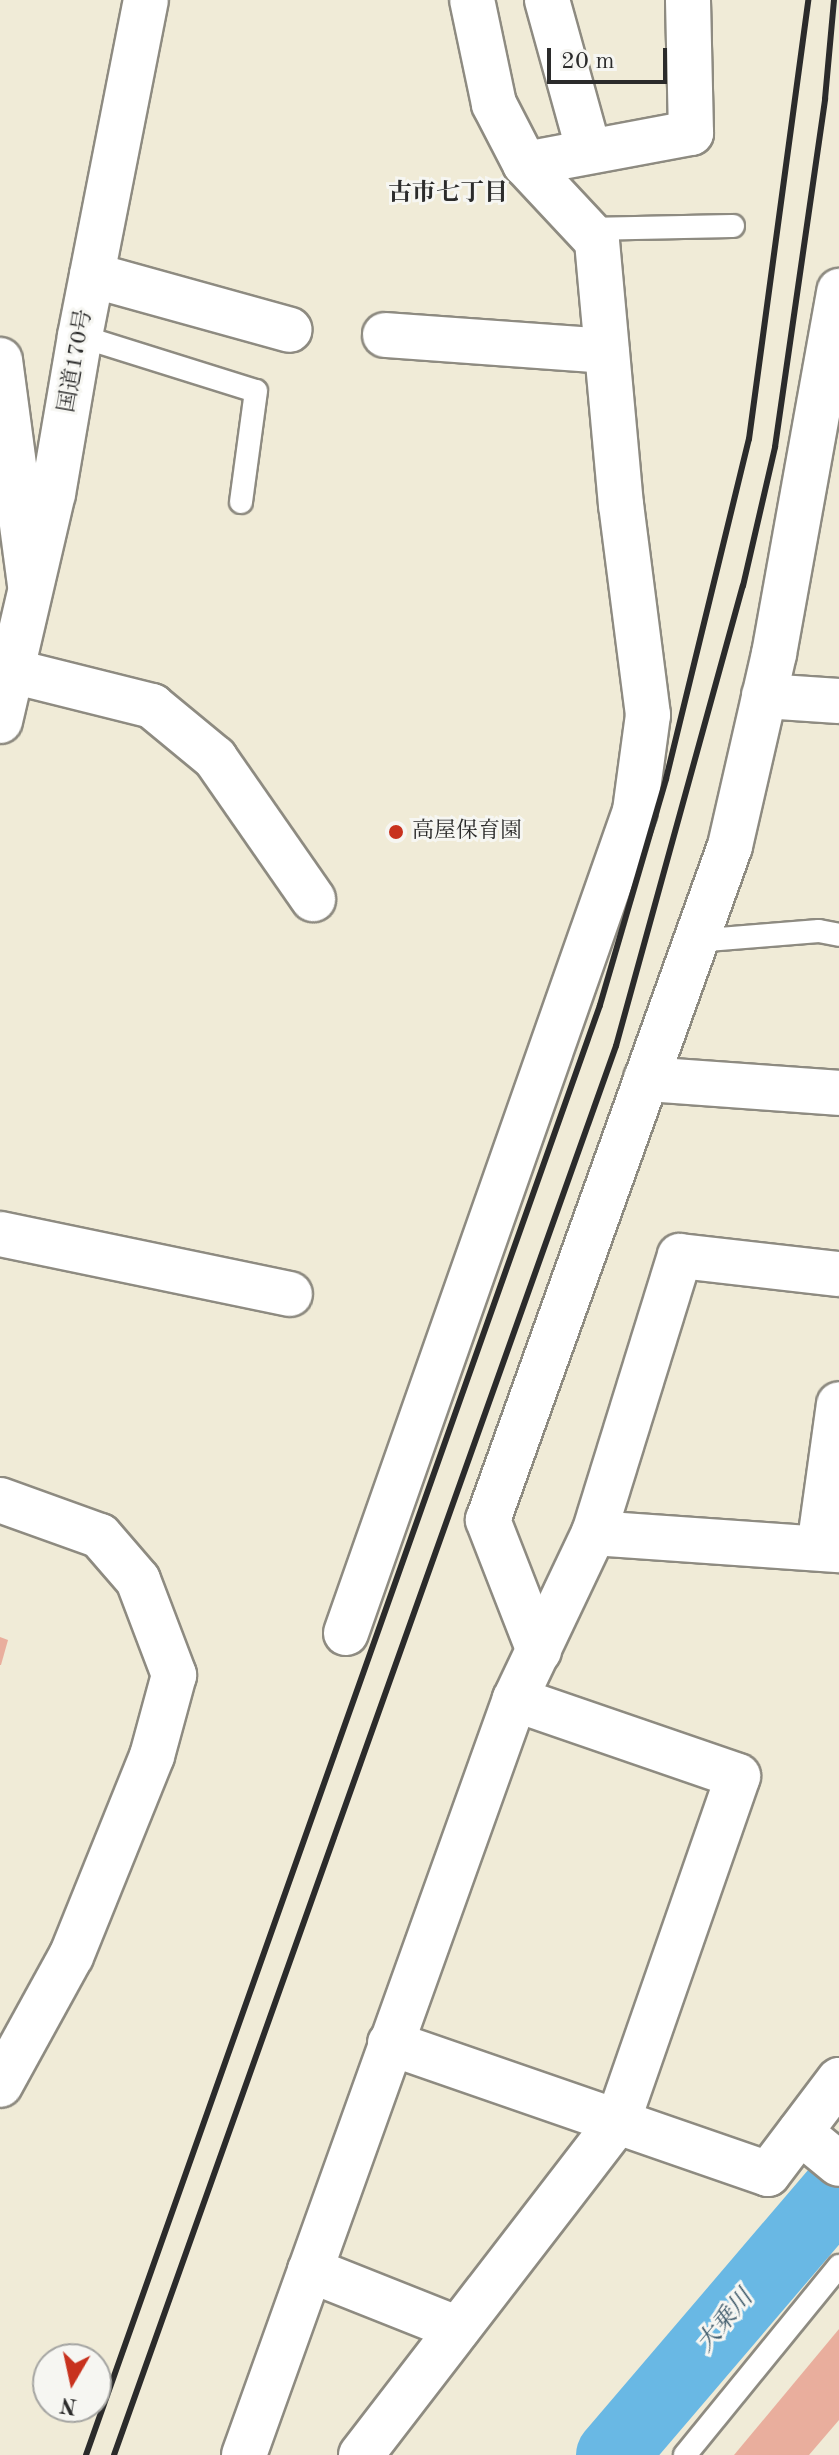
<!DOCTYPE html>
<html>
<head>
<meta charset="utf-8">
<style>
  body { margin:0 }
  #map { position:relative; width:839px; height:2455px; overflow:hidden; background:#f0ebd7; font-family:"Old Standard TT","Noto Serif JP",serif }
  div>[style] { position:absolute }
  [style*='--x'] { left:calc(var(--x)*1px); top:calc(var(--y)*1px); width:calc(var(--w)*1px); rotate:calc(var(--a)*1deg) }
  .river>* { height:72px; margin:-36px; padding:0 36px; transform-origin:36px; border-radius:36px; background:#69b8e4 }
  .building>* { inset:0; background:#e9ae9d }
  .roads { filter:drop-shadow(2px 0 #8e8b81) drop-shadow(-2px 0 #8e8b81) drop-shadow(0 2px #8e8b81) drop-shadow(0 -2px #8e8b81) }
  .service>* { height:22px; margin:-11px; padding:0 11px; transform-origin:11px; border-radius:11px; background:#fff }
  .minor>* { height:44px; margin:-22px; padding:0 22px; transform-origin:22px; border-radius:22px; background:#fff }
  .trunk>* { height:44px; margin:-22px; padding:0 22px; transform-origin:22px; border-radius:22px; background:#fff }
  .rail>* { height:6px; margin:-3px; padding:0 3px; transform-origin:3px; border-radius:3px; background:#2b2b2b }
  .dots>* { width:22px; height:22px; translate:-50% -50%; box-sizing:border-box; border:4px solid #f6f6f2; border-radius:50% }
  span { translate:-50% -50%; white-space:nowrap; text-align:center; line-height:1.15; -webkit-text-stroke:6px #f6f6f2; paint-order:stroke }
  .street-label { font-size:22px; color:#2b2b2b }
  .poi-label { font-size:22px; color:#2b2b2b }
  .left { translate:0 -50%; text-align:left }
  .neighbourhood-label { font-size:24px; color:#2b2b2b; font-weight:700 }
  .water-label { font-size:24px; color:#415c6c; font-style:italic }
  .north { position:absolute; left:32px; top:2343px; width:80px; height:80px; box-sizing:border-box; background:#f6f6f2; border:2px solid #a5a5a2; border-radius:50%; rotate:189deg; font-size:22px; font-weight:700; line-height:32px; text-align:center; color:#2b2b2b }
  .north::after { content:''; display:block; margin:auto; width:28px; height:36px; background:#c8321e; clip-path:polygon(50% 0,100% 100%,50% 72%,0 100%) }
  .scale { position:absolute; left:547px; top:48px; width:120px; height:36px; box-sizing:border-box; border:4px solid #2b2b2b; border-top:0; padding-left:10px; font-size:24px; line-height:28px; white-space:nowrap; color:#2b2b2b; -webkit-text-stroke:6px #f6f6f2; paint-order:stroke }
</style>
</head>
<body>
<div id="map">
  <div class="river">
    <div style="--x:612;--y:2455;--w:350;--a:-49.5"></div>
  </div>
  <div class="building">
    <div style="clip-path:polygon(0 1637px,8px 1640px,1px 1665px,0 1665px)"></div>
    <div style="clip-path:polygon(839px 2329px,839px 2420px,809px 2455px,734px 2455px)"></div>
  </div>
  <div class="roads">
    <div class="service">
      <div style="--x:586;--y:229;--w:147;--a:-1.2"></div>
      <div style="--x:80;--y:336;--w:184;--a:17.4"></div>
      <div style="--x:256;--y:391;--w:112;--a:97.7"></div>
      <div style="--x:695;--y:941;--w:124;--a:-4.6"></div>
      <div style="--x:819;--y:931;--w:20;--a:11"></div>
      <div style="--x:685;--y:2455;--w:244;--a:-50.8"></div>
    </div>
    <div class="minor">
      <div style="--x:547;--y:0;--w:157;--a:74.5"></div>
      <div style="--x:525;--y:164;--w:169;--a:-10.6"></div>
      <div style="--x:691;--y:133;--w:133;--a:-91.3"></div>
      <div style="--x:92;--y:275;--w:205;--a:15.5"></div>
      <div style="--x:385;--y:335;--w:222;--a:4.1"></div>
      <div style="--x:0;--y:360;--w:228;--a:82.4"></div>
      <div style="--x:0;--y:668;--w:157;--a:14"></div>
      <div style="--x:152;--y:706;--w:82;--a:39.5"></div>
      <div style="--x:215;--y:758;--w:172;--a:55.2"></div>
      <div style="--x:764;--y:696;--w:75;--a:3.8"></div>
      <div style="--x:646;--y:1079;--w:194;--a:4.1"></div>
      <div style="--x:0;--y:1234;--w:296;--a:11.7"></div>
      <div style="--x:0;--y:1500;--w:106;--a:19.8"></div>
      <div style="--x:100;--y:1536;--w:58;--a:49.2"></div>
      <div style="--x:138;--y:1580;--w:102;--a:69.2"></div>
      <div style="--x:174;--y:1675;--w:84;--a:105.2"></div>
      <div style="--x:152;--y:1756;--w:216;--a:112"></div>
      <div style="--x:71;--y:1956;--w:147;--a:118.8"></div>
      <div style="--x:594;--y:1533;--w:246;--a:4"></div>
      <div style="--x:819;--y:1548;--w:145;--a:-82.1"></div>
      <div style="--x:346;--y:1633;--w:871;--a:-70.63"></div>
      <div style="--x:635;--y:811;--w:97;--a:-82.3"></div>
      <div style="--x:648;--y:715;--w:212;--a:-97.3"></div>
      <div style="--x:621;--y:505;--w:265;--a:-95.2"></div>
      <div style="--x:597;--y:241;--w:105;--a:-133.1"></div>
      <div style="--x:525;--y:164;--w:68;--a:-117.3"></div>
      <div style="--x:494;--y:104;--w:106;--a:-101.9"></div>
      <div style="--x:539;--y:1651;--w:141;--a:-111.3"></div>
      <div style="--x:488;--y:1520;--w:716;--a:-70.25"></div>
      <div style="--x:730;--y:846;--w:197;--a:-77.1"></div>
      <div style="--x:774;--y:654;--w:369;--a:-79.8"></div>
      <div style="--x:390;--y:2043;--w:400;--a:19.1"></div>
      <div style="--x:768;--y:2174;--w:118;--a:-52.9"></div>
      <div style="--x:800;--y:2132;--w:50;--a:39.4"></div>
      <div style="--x:310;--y:2270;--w:159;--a:21.7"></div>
      <div style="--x:244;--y:2455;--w:803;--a:-70.28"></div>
      <div style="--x:515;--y:1699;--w:184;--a:-64.6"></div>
      <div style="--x:594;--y:1533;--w:290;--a:-72.8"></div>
      <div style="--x:680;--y:1256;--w:160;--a:6.5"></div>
      <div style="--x:361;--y:2455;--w:421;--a:-52.4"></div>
      <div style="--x:618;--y:2121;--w:365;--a:-70.8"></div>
      <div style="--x:738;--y:1776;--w:236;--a:-161"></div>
    </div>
    <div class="trunk">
      <div style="--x:0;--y:721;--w:233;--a:-76.9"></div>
      <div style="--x:53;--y:494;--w:160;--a:-80.3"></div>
      <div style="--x:80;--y:336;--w:342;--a:-78.9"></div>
    </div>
  </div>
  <div class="rail">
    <div style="--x:86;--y:2455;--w:1538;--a:-70.48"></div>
    <div style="--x:600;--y:1005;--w:235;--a:-73.7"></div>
    <div style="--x:666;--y:779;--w:350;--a:-76.3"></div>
    <div style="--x:749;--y:439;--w:443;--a:-82.3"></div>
    <div style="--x:114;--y:2455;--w:1496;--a:-70.39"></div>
    <div style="--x:616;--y:1046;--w:477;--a:-74.6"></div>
    <div style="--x:743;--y:586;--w:143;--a:-77"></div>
    <div style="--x:775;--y:447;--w:352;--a:-81.8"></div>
    <div style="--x:825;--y:99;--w:99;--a:-84.8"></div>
  </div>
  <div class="dots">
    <div style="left:396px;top:832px;background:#c8321e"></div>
  </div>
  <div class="street-label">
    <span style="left:76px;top:361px;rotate:-80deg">国道170号</span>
  </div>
  <div class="poi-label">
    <span class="left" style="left:412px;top:832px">高屋保育園</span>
  </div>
  <div class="neighbourhood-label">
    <span style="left:448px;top:195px">古市七丁目</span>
  </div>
  <div class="water-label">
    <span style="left:726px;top:2322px;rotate:-50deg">大乗川</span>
  </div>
  <div class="north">N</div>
  <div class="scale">20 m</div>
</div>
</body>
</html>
